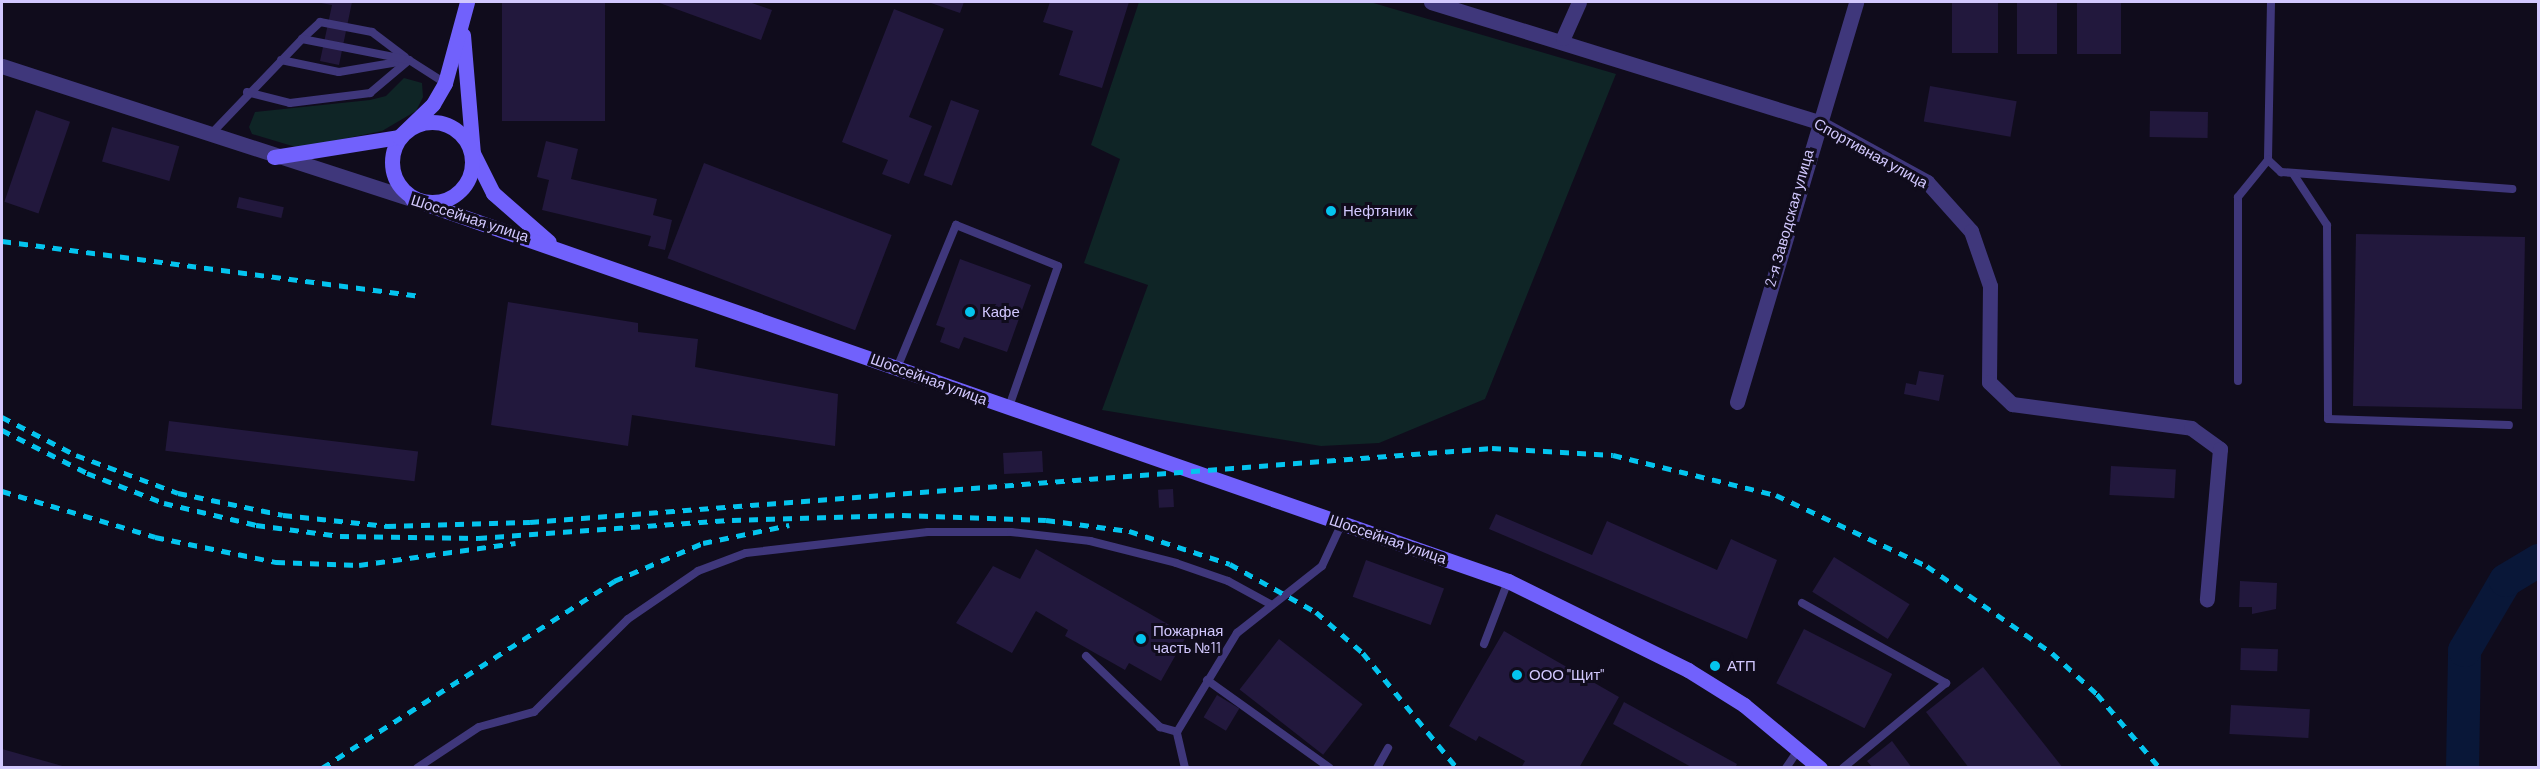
<!DOCTYPE html>
<html>
<head>
<meta charset="utf-8">
<style>
  body { margin:0 }
  #map { position:relative; width:2540px; height:769px; overflow:hidden; background:#100c1c; font-family:Barlow,sans-serif }
  div>[style] { position:absolute }
  [style*='--x'] { left:calc(var(--x)*1px); top:calc(var(--y)*1px); width:calc(var(--w)*1px); rotate:calc(var(--a)*1deg) }
  .green>* { inset:0; background:#0f2526 }
  .river>* { height:33px; margin:-16.5px; padding:0 16.5px; transform-origin:16.5px; border-radius:16.5px; background:#091738 }
  .building>* { inset:0; background:#22183d; transform-origin:0 0 }
  .service>* { height:8px; margin:-4px; padding:0 4px; transform-origin:4px; border-radius:4px; background:#3f377b }
  .minor>* { height:15px; margin:-7.5px; padding:0 7.5px; transform-origin:7.5px; border-radius:7.5px; background:#3f377b }
  .tertiary>* { height:15px; margin:-7.5px; padding:0 7.5px; transform-origin:7.5px; border-radius:7.5px; background:#3f377b }
  .secondary>* { height:15px; margin:-7.5px; padding:0 7.5px; transform-origin:7.5px; border-radius:7.5px; background:#7161fc }
  .secondary>.ring { margin:-7.5px; padding:0; box-sizing:content-box; background:none; border:15px solid #7161fc; border-radius:50% }
  .rail>* { height:4.5px; margin-top:-2.25px; transform-origin:0; background:repeating-linear-gradient(90deg,#04c4ee 0 9px,transparent 0 17px) }
  .dots>* { width:16px; height:16px; translate:-50% -50%; box-sizing:border-box; border:3px solid #100c1c; border-radius:50% }
  span { translate:-50% -50%; white-space:nowrap; text-align:center; line-height:1.15; -webkit-text-stroke:6px #100c1c; paint-order:stroke }
  .street-label { font-size:15px; color:#d2c8fe }
  .poi-label { font-size:15px; color:#d2c8fe }
  .left { translate:0 -50%; text-align:left }
  .frame { position:absolute; inset:0; border:3px solid #d2c8fe; pointer-events:none }
</style>
</head>
<body>
<div id="map">
  <div class="green">
    <div style="clip-path:polygon(1139px 2px,1370px 2px,1616px 74px,1485px 399px,1379px 443px,1321px 446px,1102px 410px,1148px 285px,1084px 263px,1120px 159px,1091px 145px)"></div>
    <div style="clip-path:polygon(404px 78px,422px 83px,423px 97px,416px 111px,382px 131px,299px 148px,252px 134px,249px 127px,255px 112px,370px 100px,386px 96px)"></div>
  </div>
  <div class="river">
    <div style="--x:2462;--y:768;--w:118;--a:-89"></div>
    <div style="--x:2464;--y:650;--w:81;--a:-59.6"></div>
    <div style="--x:2505;--y:580;--w:39;--a:-31"></div>
  </div>
  <div class="building">
    <div style="left:502px;top:2px;width:103px;height:119px"></div>
    <div style="clip-path:polygon(657px 2px,749px 2px,772px 10px,761px 40px)"></div>
    <div style="clip-path:polygon(928px 2px,964px 2px,960px 13px)"></div>
    <div style="clip-path:polygon(1050px 2px,1129px 2px,1102px 88px,1059px 75px,1073px 31px,1043px 22px)"></div>
    <div style="left:1952px;top:2px;width:46px;height:51px"></div>
    <div style="left:2017px;top:2px;width:40px;height:52px"></div>
    <div style="left:2077px;top:2px;width:44px;height:52px"></div>
    <div style="clip-path:polygon(321px 3px,352px 2px,339px 65px,320px 61px,332px 5px)"></div>
    <div style="clip-path:polygon(894px 9px,944px 29px,909px 117px,932px 126px,909px 184px,882px 174px,888px 160px,842px 142px)"></div>
    <div style="left:1930px;top:86px;width:88px;height:36px;rotate:10deg"></div>
    <div style="left:951px;top:100px;width:30px;height:80px;rotate:20deg"></div>
    <div style="left:36px;top:110px;width:36px;height:97px;rotate:19deg"></div>
    <div style="left:2150px;top:111px;width:58px;height:26px;rotate:1deg"></div>
    <div style="left:112px;top:127px;width:70px;height:36px;rotate:16deg"></div>
    <div style="clip-path:polygon(546px 141px,578px 149px,571px 179px,657px 199px,653px 215px,672px 220px,665px 250px,648px 246px,651px 236px,542px 210px,549px 180px,537px 177px)"></div>
    <div style="left:704px;top:163px;width:201px;height:102px;rotate:21deg"></div>
    <div style="left:239px;top:197px;width:46px;height:11px;rotate:13deg"></div>
    <div style="left:2356px;top:234px;width:169px;height:172px;rotate:1deg"></div>
    <div style="clip-path:polygon(960px 259px,1031px 285px,1007px 352px,964px 337px,959px 349px,940px 342px,945px 328px,936px 325px)"></div>
    <div style="clip-path:polygon(508px 302px,638px 323px,638px 332px,698px 339px,695px 367px,838px 394px,835px 446px,632px 415px,628px 446px,491px 425px)"></div>
    <div style="clip-path:polygon(1919px 371px,1944px 375px,1939px 401px,1904px 394px,1906px 383px,1916px 385px)"></div>
    <div style="left:169px;top:421px;width:251px;height:30px;rotate:7deg"></div>
    <div style="left:1042px;top:451px;width:21px;height:39px;rotate:87deg"></div>
    <div style="left:2111px;top:466px;width:65px;height:29px;rotate:3deg"></div>
    <div style="left:1173px;top:489px;width:18px;height:15px;rotate:87deg"></div>
    <div style="clip-path:polygon(1496px 514px,1592px 555px,1607px 521px,1717px 570px,1731px 539px,1777px 560px,1747px 639px,1489px 529px)"></div>
    <div style="clip-path:polygon(1036px 549px,1187px 635px,1161px 681px,1129px 663px,1125px 670px,1065px 636px,1068px 630px,1036px 611px,1012px 653px,956px 623px,993px 566px,1020px 579px)"></div>
    <div style="left:1834px;top:557px;width:89px;height:41px;rotate:32deg"></div>
    <div style="left:1366px;top:560px;width:83px;height:39px;rotate:20deg"></div>
    <div style="clip-path:polygon(2240px 581px,2277px 583px,2276px 609px,2252px 614px,2252px 607px,2239px 607px)"></div>
    <div style="left:1804px;top:629px;width:99px;height:61px;rotate:27deg"></div>
    <div style="clip-path:polygon(1504px 631px,1619px 697px,1579px 768px,1521px 768px,1525px 761px,1479px 736px,1476px 741px,1449px 726px)"></div>
    <div style="left:1279px;top:639px;width:106px;height:64px;rotate:38deg"></div>
    <div style="left:2241px;top:648px;width:37px;height:22px;rotate:2deg"></div>
    <div style="clip-path:polygon(1983px 667px,2063px 768px,1969px 768px,1926px 712px)"></div>
    <div style="left:1217px;top:695px;width:26px;height:26px;rotate:31deg"></div>
    <div style="clip-path:polygon(1624px 702px,1737px 764px,1735px 768px,1693px 768px,1613px 724px)"></div>
    <div style="left:2231px;top:705px;width:79px;height:29px;rotate:3deg"></div>
    <div style="clip-path:polygon(1892px 741px,1912px 768px,1873px 768px,1867px 761px)"></div>
    <div style="clip-path:polygon(2px 749px,66px 767px,66px 768px,2px 768px)"></div>
  </div>
  <div class="service">
    <div style="--x:2271;--y:2;--w:158;--a:91.1"></div>
    <div style="--x:2268;--y:160;--w:18;--a:43"></div>
    <div style="--x:2281;--y:172;--w:232;--a:4.2"></div>
    <div style="--x:302;--y:39;--w:25;--a:-43"></div>
    <div style="--x:320;--y:22;--w:53;--a:10.9"></div>
    <div style="--x:372;--y:32;--w:41;--a:37.1"></div>
    <div style="--x:281;--y:60;--w:59;--a:11.7"></div>
    <div style="--x:339;--y:72;--w:66;--a:-9.6"></div>
    <div style="--x:247;--y:92;--w:44;--a:14.3"></div>
    <div style="--x:290;--y:103;--w:81;--a:-7.1"></div>
    <div style="--x:370;--y:93;--w:51;--a:-40.2"></div>
    <div style="--x:211;--y:134;--w:132;--a:-46.2"></div>
    <div style="--x:302;--y:39;--w:109;--a:11.1"></div>
    <div style="--x:409;--y:60;--w:43;--a:32.6"></div>
    <div style="--x:2294;--y:175;--w:60;--a:56.6"></div>
    <div style="--x:2327;--y:225;--w:194;--a:89.7"></div>
    <div style="--x:2328;--y:419;--w:181;--a:1.9"></div>
    <div style="--x:897;--y:368;--w:155;--a:-67.6"></div>
    <div style="--x:956;--y:225;--w:110;--a:21.9"></div>
    <div style="--x:1058;--y:266;--w:149;--a:109.2"></div>
    <div style="--x:2238;--y:381;--w:184;--a:-90"></div>
    <div style="--x:2238;--y:197;--w:48;--a:-51"></div>
    <div style="--x:1802;--y:603;--w:165;--a:29.1"></div>
    <div style="--x:1946;--y:683;--w:134;--a:140.5"></div>
    <div style="--x:1484;--y:644;--w:67;--a:-69.1"></div>
    <div style="--x:1086;--y:656;--w:103;--a:43.8"></div>
    <div style="--x:1160;--y:727;--w:18;--a:16"></div>
    <div style="--x:1207;--y:680;--w:151;--a:35.6"></div>
    <div style="--x:417;--y:768;--w:74;--a:-33.5"></div>
    <div style="--x:479;--y:727;--w:57;--a:-15.3"></div>
    <div style="--x:534;--y:712;--w:132;--a:-44.7"></div>
    <div style="--x:628;--y:619;--w:85;--a:-34.4"></div>
    <div style="--x:698;--y:571;--w:51;--a:-20.6"></div>
    <div style="--x:746;--y:553;--w:183;--a:-6.6"></div>
    <div style="--x:928;--y:532;--w:83;--a:0"></div>
    <div style="--x:1011;--y:532;--w:80;--a:6.5"></div>
    <div style="--x:1090;--y:541;--w:89;--a:14.3"></div>
    <div style="--x:1176;--y:563;--w:55;--a:19.1"></div>
    <div style="--x:1228;--y:581;--w:50;--a:28.6"></div>
    <div style="--x:1185;--y:768;--w:37;--a:-103"></div>
    <div style="--x:1177;--y:732;--w:116;--a:-58.8"></div>
    <div style="--x:1237;--y:633;--w:108;--a:-38.2"></div>
    <div style="--x:1322;--y:566;--w:47;--a:-65.1"></div>
    <div style="--x:1377;--y:768;--w:23;--a:-61"></div>
    <div style="--x:1786;--y:768;--w:23;--a:-56"></div>
  </div>
  <div class="minor">
    <div style="--x:1431;--y:2;--w:403;--a:17.2"></div>
    <div style="--x:1816;--y:121;--w:127;--a:28.8"></div>
    <div style="--x:1927;--y:182;--w:66;--a:48.1"></div>
    <div style="--x:1971;--y:231;--w:58;--a:70.9"></div>
    <div style="--x:1990;--y:286;--w:96;--a:90.6"></div>
    <div style="--x:1989;--y:382;--w:32;--a:44"></div>
    <div style="--x:2012;--y:404;--w:181;--a:7.6"></div>
    <div style="--x:2191;--y:428;--w:36;--a:36"></div>
    <div style="--x:2220;--y:449;--w:151;--a:95"></div>
    <div style="--x:1563;--y:38;--w:39;--a:-66"></div>
    <div style="--x:1737;--y:402;--w:417;--a:-73.4"></div>
  </div>
  <div class="tertiary">
    <div style="--x:2;--y:66;--w:431;--a:18"></div>
  </div>
  <div class="secondary">
    <div style="--x:463;--y:35;--w:118;--a:85.2"></div>
    <div style="--x:473;--y:153;--w:45;--a:63.4"></div>
    <div style="--x:493;--y:193;--w:74;--a:41.2"></div>
    <div class="ring" style="left:392px;top:122px;width:65px;height:65px"></div>
    <div style="--x:274;--y:157;--w:127;--a:-9.1"></div>
    <div style="--x:399;--y:137;--w:47;--a:-44.1"></div>
    <div style="--x:433;--y:104;--w:24;--a:-60"></div>
    <div style="--x:445;--y:83;--w:84;--a:-74.8"></div>
    <div style="--x:412;--y:199;--w:1161;--a:19.22"></div>
    <div style="--x:1508;--y:581;--w:201;--a:26.3"></div>
    <div style="--x:1688;--y:670;--w:66;--a:32"></div>
    <div style="--x:1744;--y:705;--w:99;--a:39.7"></div>
  </div>
  <div class="rail">
    <div style="--x:2;--y:241;--w:420;--a:7.5"></div>
    <div style="--x:2;--y:417;--w:83;--a:27.2"></div>
    <div style="--x:76;--y:455;--w:109;--a:20.4"></div>
    <div style="--x:178;--y:493;--w:107;--a:11.8"></div>
    <div style="--x:283;--y:515;--w:105;--a:6"></div>
    <div style="--x:387;--y:526;--w:143;--a:-1.6"></div>
    <div style="--x:530;--y:522;--w:965;--a:-4.4"></div>
    <div style="--x:1492;--y:448;--w:121;--a:3.3"></div>
    <div style="--x:1613;--y:455;--w:168;--a:13.8"></div>
    <div style="--x:1776;--y:495;--w:167;--a:25.2"></div>
    <div style="--x:1927;--y:566;--w:152;--a:34.8"></div>
    <div style="--x:2052;--y:653;--w:61;--a:42.3"></div>
    <div style="--x:2097;--y:694;--w:97;--a:49.6"></div>
    <div style="--x:2;--y:430;--w:95;--a:26.8"></div>
    <div style="--x:87;--y:473;--w:83;--a:21.3"></div>
    <div style="--x:164;--y:503;--w:95;--a:13.4"></div>
    <div style="--x:256;--y:525;--w:85;--a:7.5"></div>
    <div style="--x:340;--y:536;--w:138;--a:0.8"></div>
    <div style="--x:478;--y:538;--w:255;--a:-4.1"></div>
    <div style="--x:732;--y:520;--w:170;--a:-1.7"></div>
    <div style="--x:902;--y:515;--w:144;--a:2"></div>
    <div style="--x:1046;--y:520;--w:84;--a:7.5"></div>
    <div style="--x:1129;--y:531;--w:106;--a:18.1"></div>
    <div style="--x:1230;--y:564;--w:98;--a:29.2"></div>
    <div style="--x:1316;--y:612;--w:62;--a:41.1"></div>
    <div style="--x:1363;--y:653;--w:149;--a:50.7"></div>
    <div style="--x:2;--y:491;--w:160;--a:16.7"></div>
    <div style="--x:155;--y:537;--w:124;--a:11.7"></div>
    <div style="--x:276;--y:562;--w:83;--a:2.1"></div>
    <div style="--x:359;--y:565;--w:158;--a:-8"></div>
    <div style="--x:322;--y:768;--w:347;--a:-32.6"></div>
    <div style="--x:614;--y:581;--w:97;--a:-23.1"></div>
    <div style="--x:703;--y:543;--w:88;--a:-11.8"></div>
  </div>
  <div class="dots">
    <div style="left:1331px;top:211px;background:#04c4ee"></div>
    <div style="left:970px;top:312px;background:#04c4ee"></div>
    <div style="left:1141px;top:639px;background:#04c4ee"></div>
    <div style="left:1715px;top:666px;background:#04c4ee"></div>
    <div style="left:1517px;top:675px;background:#04c4ee"></div>
  </div>
  <div class="street-label">
    <span style="left:1871px;top:153px;rotate:29deg">Спортивная улица</span>
    <span style="left:470px;top:218px;rotate:18deg">Шоссейная улица</span>
    <span style="left:1789px;top:218px;rotate:-74deg">2-я Заводская улица</span>
    <span style="left:929px;top:379px;rotate:20deg">Шоссейная улица</span>
    <span style="left:1388px;top:539px;rotate:19deg">Шоссейная улица</span>
  </div>
  <div class="poi-label">
    <span class="left" style="left:1343px;top:211px">Нефтяник</span>
    <span class="left" style="left:982px;top:312px">Кафе</span>
    <span class="left" style="left:1153px;top:639px">Пожарная<br>часть №11</span>
    <span class="left" style="left:1727px;top:666px">АТП</span>
    <span class="left" style="left:1529px;top:675px">ООО "Щит"</span>
  </div>
  <div class="frame"></div>
</div>
</body>
</html>
